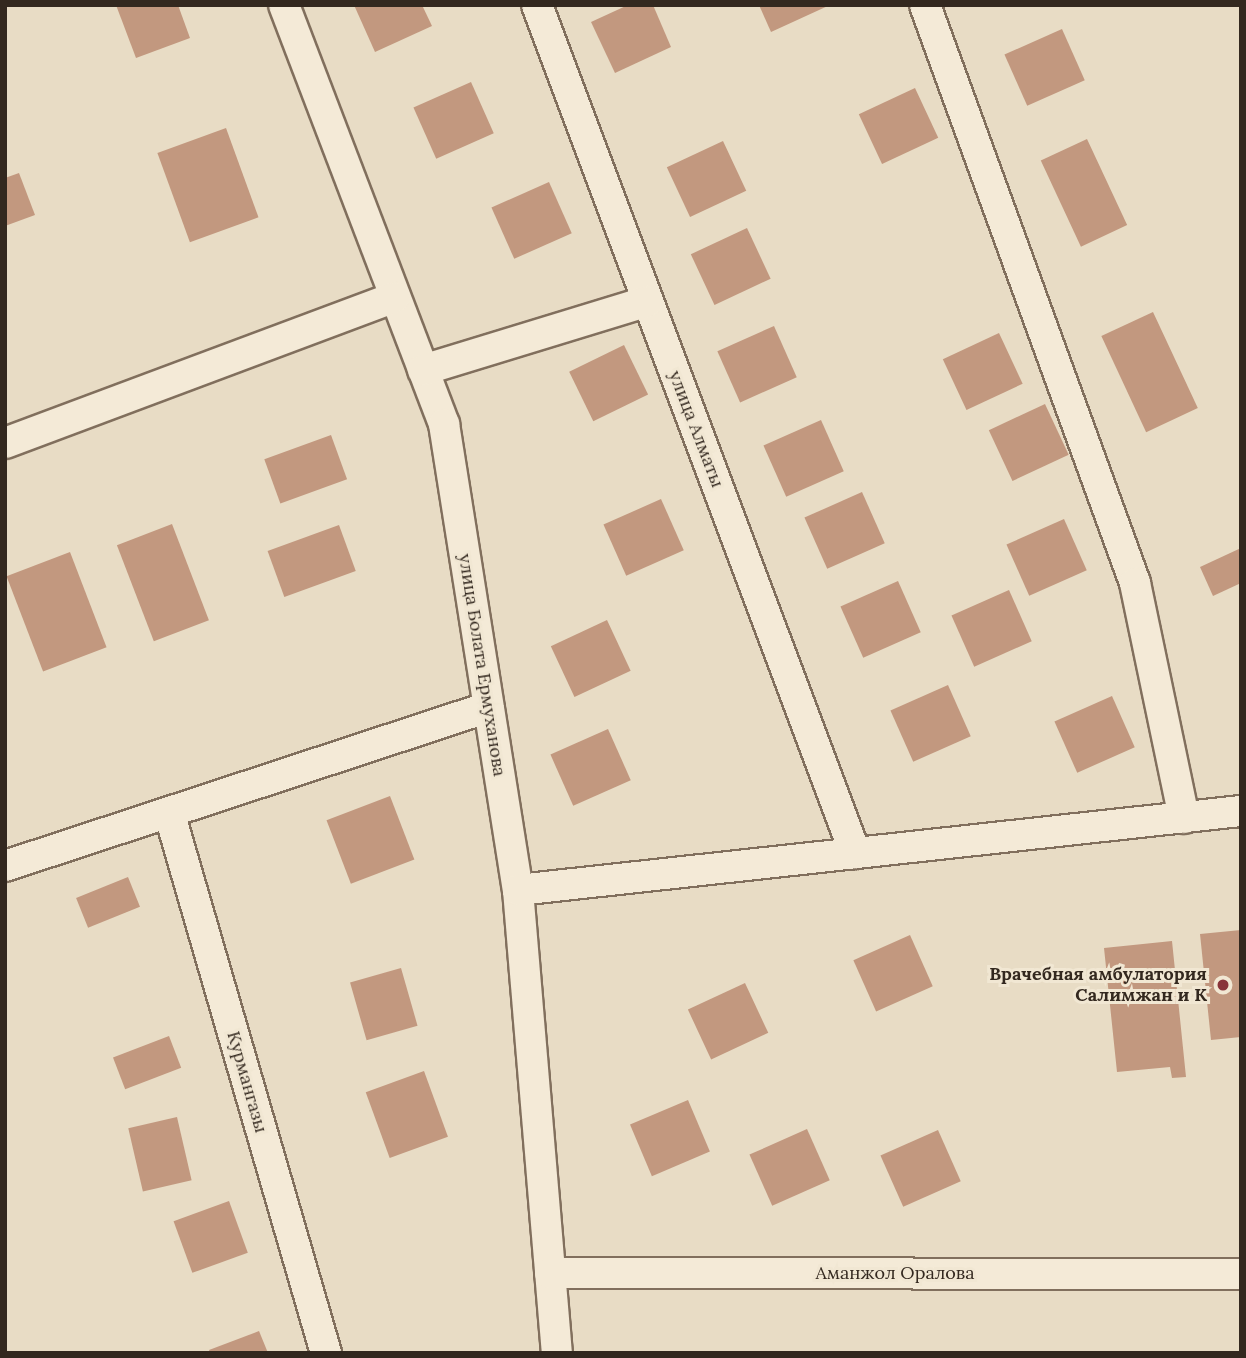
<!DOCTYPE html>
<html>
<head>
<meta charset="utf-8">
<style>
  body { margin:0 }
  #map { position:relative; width:1246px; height:1358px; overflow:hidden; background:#e8dcc5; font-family:Lora,serif }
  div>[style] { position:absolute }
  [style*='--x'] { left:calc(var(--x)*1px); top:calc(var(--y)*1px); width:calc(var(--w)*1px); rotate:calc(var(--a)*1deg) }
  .building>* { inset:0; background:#c2987f; transform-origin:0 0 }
  .roads { filter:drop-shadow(2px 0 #816f5d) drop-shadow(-2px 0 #816f5d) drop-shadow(0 2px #816f5d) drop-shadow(0 -2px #816f5d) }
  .street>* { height:30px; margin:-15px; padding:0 15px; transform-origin:15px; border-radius:15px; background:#f4ead7 }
  .dots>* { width:19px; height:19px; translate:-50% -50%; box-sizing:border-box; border:4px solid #f1e7d3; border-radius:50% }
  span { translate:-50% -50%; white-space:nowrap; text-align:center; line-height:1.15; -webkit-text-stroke:6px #f1e7d3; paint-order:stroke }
  .street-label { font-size:18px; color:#33281f }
  .poi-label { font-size:18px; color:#33281f; font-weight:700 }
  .right { translate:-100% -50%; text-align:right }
  .frame { position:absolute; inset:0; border:7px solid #33281f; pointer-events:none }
</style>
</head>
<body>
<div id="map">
  <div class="building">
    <div style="clip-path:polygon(116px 5px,178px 5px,190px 38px,136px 58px)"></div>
    <div style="clip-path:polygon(354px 5px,422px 5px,432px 26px,375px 52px)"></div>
    <div style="clip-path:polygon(628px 5px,653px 5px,671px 47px,615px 73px,591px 22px)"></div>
    <div style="clip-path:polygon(759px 5px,830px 5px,771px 32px)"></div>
    <div style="left:1062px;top:29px;width:56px;height:63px;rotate:66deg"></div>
    <div style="left:471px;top:82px;width:56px;height:63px;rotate:66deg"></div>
    <div style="left:915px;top:88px;width:55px;height:62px;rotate:65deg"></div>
    <div style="left:226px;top:128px;width:95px;height:73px;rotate:70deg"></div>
    <div style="left:1087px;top:139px;width:95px;height:51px;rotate:65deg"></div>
    <div style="left:723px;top:141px;width:55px;height:62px;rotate:65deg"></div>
    <div style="clip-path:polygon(19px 173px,35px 215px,5px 226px,5px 178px)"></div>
    <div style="left:549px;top:182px;width:56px;height:63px;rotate:66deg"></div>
    <div style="left:747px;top:228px;width:56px;height:62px;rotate:65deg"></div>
    <div style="left:1153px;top:312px;width:106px;height:57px;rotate:65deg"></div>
    <div style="left:774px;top:326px;width:56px;height:62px;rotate:66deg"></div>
    <div style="left:999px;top:333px;width:56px;height:62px;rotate:65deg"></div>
    <div style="left:624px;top:345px;width:55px;height:61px;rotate:64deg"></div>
    <div style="left:1045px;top:404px;width:56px;height:62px;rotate:65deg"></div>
    <div style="left:821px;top:420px;width:56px;height:63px;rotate:66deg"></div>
    <div style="left:331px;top:435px;width:47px;height:71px;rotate:70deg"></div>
    <div style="left:862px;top:492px;width:56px;height:63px;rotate:66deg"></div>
    <div style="left:661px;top:499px;width:56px;height:63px;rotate:66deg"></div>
    <div style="left:1064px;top:519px;width:56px;height:63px;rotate:66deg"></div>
    <div style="left:172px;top:524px;width:103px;height:59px;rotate:69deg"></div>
    <div style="left:339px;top:525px;width:49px;height:76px;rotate:70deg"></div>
    <div style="clip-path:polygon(1241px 548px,1241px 583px,1213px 596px,1200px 567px)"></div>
    <div style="left:70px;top:552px;width:102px;height:68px;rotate:69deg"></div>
    <div style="left:898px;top:581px;width:56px;height:63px;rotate:66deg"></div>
    <div style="left:1009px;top:590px;width:56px;height:63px;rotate:66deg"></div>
    <div style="left:607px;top:620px;width:56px;height:62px;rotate:65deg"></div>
    <div style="left:948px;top:685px;width:56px;height:63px;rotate:66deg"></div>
    <div style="left:1112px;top:696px;width:56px;height:63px;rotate:66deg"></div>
    <div style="left:608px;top:729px;width:56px;height:63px;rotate:66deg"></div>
    <div style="left:390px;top:796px;width:68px;height:68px;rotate:69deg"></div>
    <div style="left:128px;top:877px;width:32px;height:56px;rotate:68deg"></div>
    <div style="clip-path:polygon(1241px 930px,1241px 1037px,1211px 1040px,1200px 934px)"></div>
    <div style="left:910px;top:935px;width:56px;height:62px;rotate:66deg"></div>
    <div style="clip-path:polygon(1172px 941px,1186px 1077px,1172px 1078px,1170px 1067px,1117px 1072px,1104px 948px)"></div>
    <div style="left:401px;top:968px;width:60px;height:53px;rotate:74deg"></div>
    <div style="left:745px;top:983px;width:55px;height:63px;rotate:65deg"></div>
    <div style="left:169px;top:1036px;width:34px;height:60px;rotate:69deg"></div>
    <div style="left:424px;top:1071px;width:70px;height:62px;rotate:70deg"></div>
    <div style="left:688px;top:1100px;width:56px;height:63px;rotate:67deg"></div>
    <div style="left:177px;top:1117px;width:65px;height:50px;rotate:77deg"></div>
    <div style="left:807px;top:1129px;width:56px;height:63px;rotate:66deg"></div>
    <div style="left:938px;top:1130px;width:56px;height:63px;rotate:66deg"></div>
    <div style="left:229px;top:1201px;width:55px;height:59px;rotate:70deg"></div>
    <div style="clip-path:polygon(259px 1331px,268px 1353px,210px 1353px,209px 1350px)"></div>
  </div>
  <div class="roads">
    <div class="street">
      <div style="--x:284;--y:5;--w:449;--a:69.1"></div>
      <div style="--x:444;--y:424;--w:472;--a:81"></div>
      <div style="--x:518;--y:890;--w:465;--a:85.2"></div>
      <div style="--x:537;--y:5;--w:906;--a:69.44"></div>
      <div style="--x:925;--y:5;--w:615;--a:70.03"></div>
      <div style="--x:1135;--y:583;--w:240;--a:78.2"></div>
      <div style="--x:423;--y:370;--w:235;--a:-17"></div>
      <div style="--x:5;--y:443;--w:416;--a:-20.5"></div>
      <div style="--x:169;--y:812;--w:563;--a:73.82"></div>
      <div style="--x:5;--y:866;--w:509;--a:-18.19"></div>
      <div style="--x:518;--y:890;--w:727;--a:-6.24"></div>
      <div style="--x:550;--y:1273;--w:691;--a:0.08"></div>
    </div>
  </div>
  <div class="dots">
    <div style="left:1223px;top:985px;background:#893439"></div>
  </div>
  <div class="street-label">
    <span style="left:696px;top:429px;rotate:69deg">улица Алматы</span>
    <span style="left:482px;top:665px;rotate:81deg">улица Болата Ермуханова</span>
    <span style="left:247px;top:1082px;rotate:74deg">Курмангазы</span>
    <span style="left:895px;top:1273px">Аманжол Оралова</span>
  </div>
  <div class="poi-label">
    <span class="right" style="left:1207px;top:985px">Врачебная амбулатория<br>Салимжан и К</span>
  </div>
  <div class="frame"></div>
</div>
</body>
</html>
